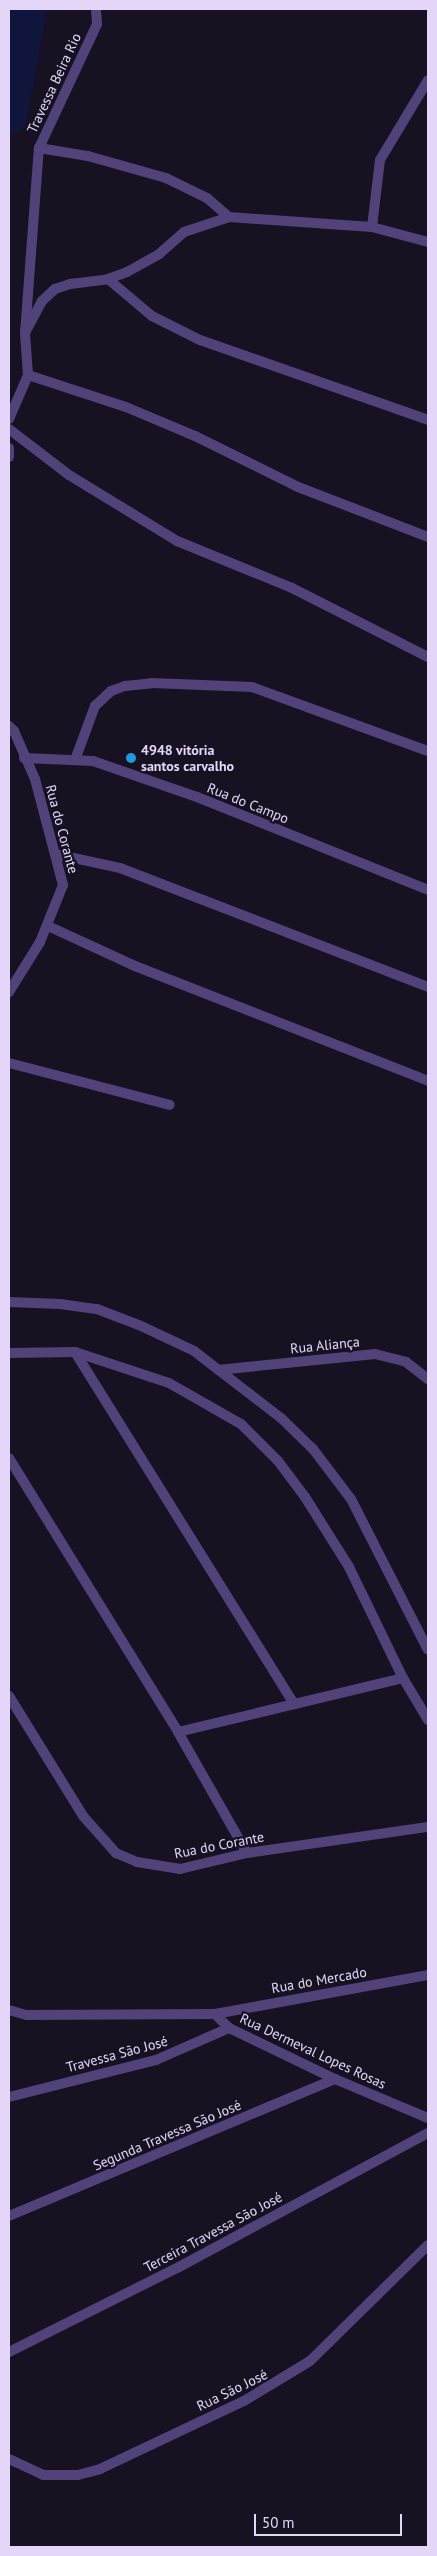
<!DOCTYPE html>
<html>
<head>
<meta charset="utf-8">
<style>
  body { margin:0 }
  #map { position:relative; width:437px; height:2556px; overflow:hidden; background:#181121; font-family:"PT Sans",sans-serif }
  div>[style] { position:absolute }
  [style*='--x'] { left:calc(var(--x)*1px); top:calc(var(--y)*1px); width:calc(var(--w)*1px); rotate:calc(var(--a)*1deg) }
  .river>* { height:35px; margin:-17.5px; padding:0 17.5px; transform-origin:17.5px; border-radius:17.5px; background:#10153b }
  .minor>* { height:10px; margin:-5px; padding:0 5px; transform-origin:5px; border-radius:5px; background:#52427a }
  .dots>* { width:14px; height:14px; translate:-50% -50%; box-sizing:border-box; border:2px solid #181121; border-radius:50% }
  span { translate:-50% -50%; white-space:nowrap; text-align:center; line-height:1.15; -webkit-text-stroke:4.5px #181121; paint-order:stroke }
  .street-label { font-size:14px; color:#e3d6f9 }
  .poi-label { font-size:14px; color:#e3d6f9; font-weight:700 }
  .left { translate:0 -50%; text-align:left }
  .frame { position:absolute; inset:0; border:10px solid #e3d6f9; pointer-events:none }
  .scale { position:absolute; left:254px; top:2514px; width:148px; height:22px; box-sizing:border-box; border:2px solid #e3d6f9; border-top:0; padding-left:6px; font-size:15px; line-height:18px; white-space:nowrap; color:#e3d6f9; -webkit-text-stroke:4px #181121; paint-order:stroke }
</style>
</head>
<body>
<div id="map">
  <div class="river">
    <div style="--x:9;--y:116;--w:109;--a:-79.4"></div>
  </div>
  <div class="minor">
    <div style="--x:39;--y:148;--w:50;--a:9.3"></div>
    <div style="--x:88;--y:156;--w:81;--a:15.8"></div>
    <div style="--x:166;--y:178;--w:46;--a:26"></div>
    <div style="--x:207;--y:198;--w:29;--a:41"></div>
    <div style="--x:372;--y:227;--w:67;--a:-83.2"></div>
    <div style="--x:380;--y:160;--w:93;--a:-59"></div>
    <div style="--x:108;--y:279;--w:57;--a:40.1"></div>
    <div style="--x:152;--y:316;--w:54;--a:26.6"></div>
    <div style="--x:200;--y:340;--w:242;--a:19.3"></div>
    <div style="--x:25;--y:333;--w:36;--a:-62"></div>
    <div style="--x:42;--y:301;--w:18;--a:-43"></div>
    <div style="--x:55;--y:289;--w:16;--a:-18"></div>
    <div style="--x:70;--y:284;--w:38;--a:-7"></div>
    <div style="--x:108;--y:279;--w:20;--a:-20"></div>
    <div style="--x:127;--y:272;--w:37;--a:-29"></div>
    <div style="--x:159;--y:254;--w:33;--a:-41"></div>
    <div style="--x:184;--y:232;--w:47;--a:-18.4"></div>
    <div style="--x:229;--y:217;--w:143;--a:4"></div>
    <div style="--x:372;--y:227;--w:58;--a:15"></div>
    <div style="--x:28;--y:375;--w:103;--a:18.1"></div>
    <div style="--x:126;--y:407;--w:75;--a:22.8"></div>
    <div style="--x:195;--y:436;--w:115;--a:26.3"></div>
    <div style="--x:298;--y:487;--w:139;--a:21"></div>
    <div style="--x:9;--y:419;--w:48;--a:-66.6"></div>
    <div style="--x:28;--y:375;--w:42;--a:-94.1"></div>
    <div style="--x:25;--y:333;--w:186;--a:-85.7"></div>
    <div style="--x:39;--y:148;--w:137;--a:-64.9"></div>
    <div style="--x:97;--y:24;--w:15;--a:-94"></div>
    <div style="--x:9;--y:429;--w:76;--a:37.5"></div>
    <div style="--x:69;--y:475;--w:127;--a:31.4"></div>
    <div style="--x:177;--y:541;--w:124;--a:22.2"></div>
    <div style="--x:292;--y:588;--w:153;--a:26.9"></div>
    <div style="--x:9;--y:448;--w:9;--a:90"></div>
    <div style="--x:9;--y:726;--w:7;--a:45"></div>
    <div style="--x:14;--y:731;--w:52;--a:66.4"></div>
    <div style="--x:35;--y:779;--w:110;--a:75.2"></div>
    <div style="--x:63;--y:885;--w:61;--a:112"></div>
    <div style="--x:40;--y:942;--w:59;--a:121.8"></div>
    <div style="--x:24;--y:758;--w:69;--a:2.5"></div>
    <div style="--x:93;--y:761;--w:110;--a:19.1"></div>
    <div style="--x:197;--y:797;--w:249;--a:21.9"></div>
    <div style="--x:75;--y:760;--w:58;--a:-69.7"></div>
    <div style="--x:95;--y:706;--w:22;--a:-43"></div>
    <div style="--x:111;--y:691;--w:15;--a:-20"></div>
    <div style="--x:125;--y:686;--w:27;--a:-6"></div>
    <div style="--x:152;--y:683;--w:100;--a:2.3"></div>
    <div style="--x:252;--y:687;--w:187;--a:20"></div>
    <div style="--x:55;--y:854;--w:66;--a:12.2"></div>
    <div style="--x:120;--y:868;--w:330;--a:21.1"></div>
    <div style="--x:48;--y:926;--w:96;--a:24.7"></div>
    <div style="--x:135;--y:966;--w:315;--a:21.4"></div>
    <div style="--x:9;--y:1063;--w:166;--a:14.6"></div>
    <div style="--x:9;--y:1302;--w:51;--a:2.2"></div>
    <div style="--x:60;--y:1304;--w:37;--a:8"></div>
    <div style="--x:97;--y:1309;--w:45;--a:20.9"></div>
    <div style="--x:139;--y:1325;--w:61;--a:25.3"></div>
    <div style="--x:194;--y:1351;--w:110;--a:37.6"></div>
    <div style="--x:281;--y:1418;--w:45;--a:44.1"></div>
    <div style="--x:313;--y:1449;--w:63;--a:52.8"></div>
    <div style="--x:351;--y:1499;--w:169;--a:63"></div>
    <div style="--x:75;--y:1352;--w:415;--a:58.1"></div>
    <div style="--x:9;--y:1353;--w:66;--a:-0.9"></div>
    <div style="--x:75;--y:1352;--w:99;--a:18.3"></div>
    <div style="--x:169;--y:1383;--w:83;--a:29.7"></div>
    <div style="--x:241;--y:1424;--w:52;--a:45"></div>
    <div style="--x:278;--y:1461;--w:45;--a:53.1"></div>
    <div style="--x:305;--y:1497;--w:83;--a:57.8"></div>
    <div style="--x:349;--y:1567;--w:123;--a:64.1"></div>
    <div style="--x:403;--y:1678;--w:49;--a:59.2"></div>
    <div style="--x:218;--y:1370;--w:158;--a:-5.8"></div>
    <div style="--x:375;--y:1354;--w:32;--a:14"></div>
    <div style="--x:406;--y:1362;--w:28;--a:38"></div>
    <div style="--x:9;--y:1458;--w:322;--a:58.3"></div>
    <div style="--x:178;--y:1732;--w:139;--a:60.3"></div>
    <div style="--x:9;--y:1696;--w:141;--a:58.3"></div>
    <div style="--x:83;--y:1816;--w:50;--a:48.3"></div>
    <div style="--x:116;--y:1853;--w:23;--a:23"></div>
    <div style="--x:137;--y:1862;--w:44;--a:9.2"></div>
    <div style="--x:180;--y:1869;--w:69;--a:-13.4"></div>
    <div style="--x:247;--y:1853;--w:183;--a:-8.2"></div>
    <div style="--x:178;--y:1732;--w:231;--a:-13.5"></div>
    <div style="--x:9;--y:2010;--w:18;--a:16"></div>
    <div style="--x:26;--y:2015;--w:189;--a:-0.3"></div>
    <div style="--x:215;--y:2014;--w:217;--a:-10.4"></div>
    <div style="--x:215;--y:2014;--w:20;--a:45"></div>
    <div style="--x:229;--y:2028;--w:118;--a:25.7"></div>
    <div style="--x:335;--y:2079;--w:101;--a:22.8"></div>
    <div style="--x:9;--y:2097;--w:152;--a:-14.1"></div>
    <div style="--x:156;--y:2060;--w:80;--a:-23.7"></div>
    <div style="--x:9;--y:2216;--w:354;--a:-22.8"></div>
    <div style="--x:9;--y:2352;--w:190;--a:-26.6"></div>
    <div style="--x:179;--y:2267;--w:283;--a:-28.3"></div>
    <div style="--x:9;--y:2459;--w:38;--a:25"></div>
    <div style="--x:43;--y:2475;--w:35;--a:0"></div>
    <div style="--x:78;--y:2475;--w:23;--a:-15"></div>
    <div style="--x:100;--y:2469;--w:159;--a:-25.3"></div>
    <div style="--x:244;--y:2401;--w:77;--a:-31.2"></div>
    <div style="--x:310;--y:2361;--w:165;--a:-44.5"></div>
  </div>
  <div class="dots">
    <div style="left:131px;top:758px;background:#1e9bde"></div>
  </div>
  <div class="street-label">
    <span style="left:54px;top:83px;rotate:-65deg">Travessa Beira Rio</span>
    <span style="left:248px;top:803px;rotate:22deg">Rua do Campo</span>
    <span style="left:62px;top:829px;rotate:75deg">Rua do Corante</span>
    <span style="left:325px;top:1345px;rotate:-6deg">Rua Aliança</span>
    <span style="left:219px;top:1845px;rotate:-11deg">Rua do Corante</span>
    <span style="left:319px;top:1980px;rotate:-10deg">Rua do Mercado</span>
    <span style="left:313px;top:2051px;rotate:25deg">Rua Dermeval Lopes Rosas</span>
    <span style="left:117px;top:2054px;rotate:-15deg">Travessa São José</span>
    <span style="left:167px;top:2135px;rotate:-23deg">Segunda Travessa São José</span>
    <span style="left:213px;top:2232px;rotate:-28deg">Terceira Travessa São José</span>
    <span style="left:232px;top:2390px;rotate:-26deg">Rua São José</span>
  </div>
  <div class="poi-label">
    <span class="left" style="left:141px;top:758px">4948 vitória<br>santos carvalho</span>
  </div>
  <div class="frame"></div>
  <div class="scale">50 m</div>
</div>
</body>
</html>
